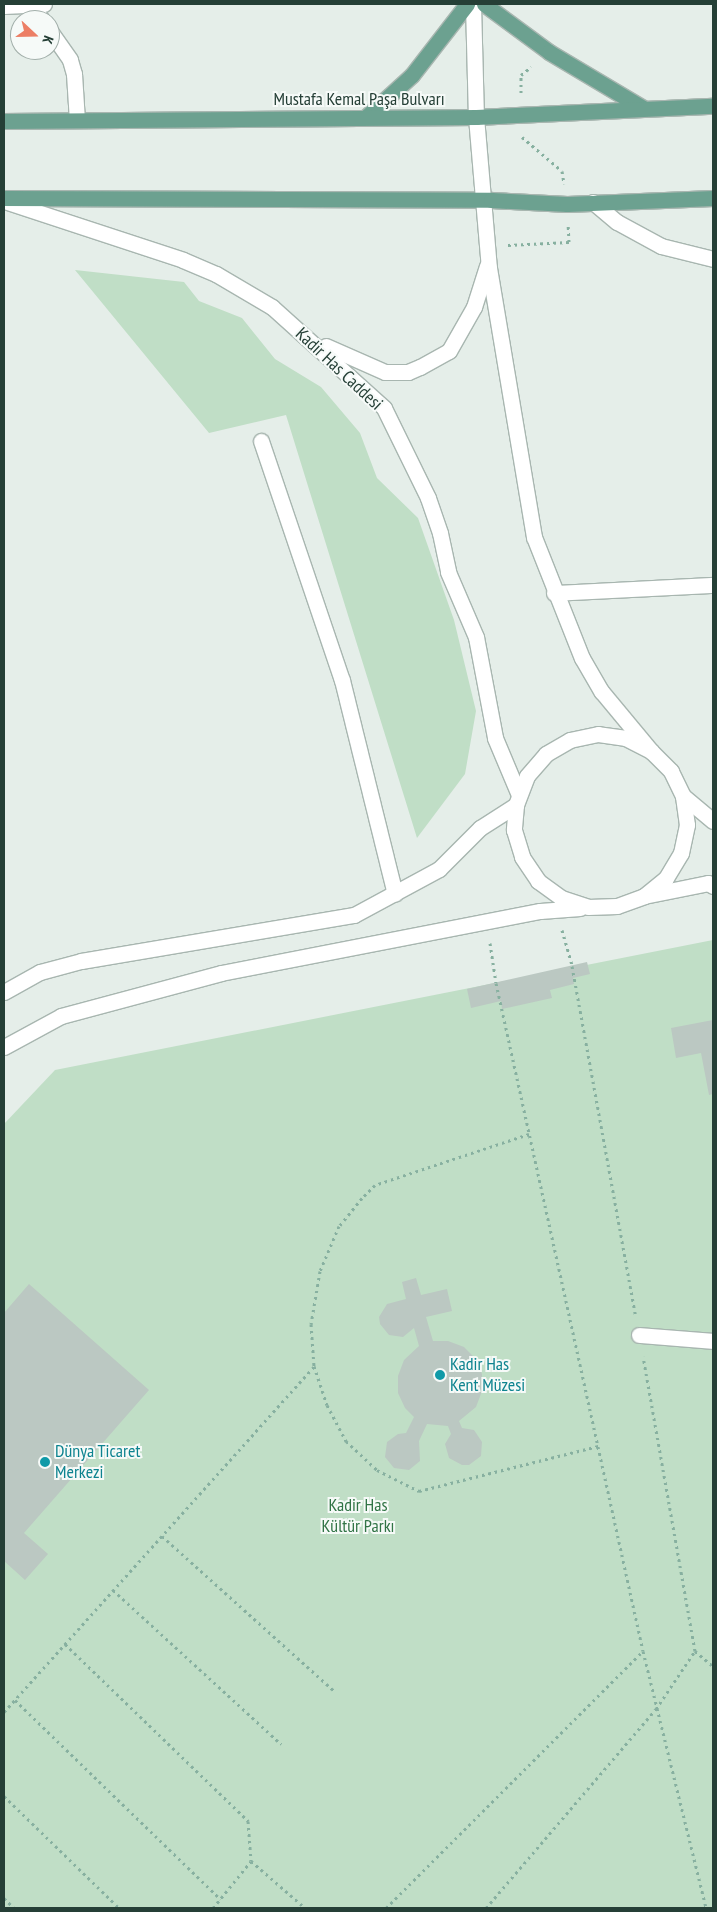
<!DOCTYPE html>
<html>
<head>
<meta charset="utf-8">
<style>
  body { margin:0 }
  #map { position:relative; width:717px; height:1912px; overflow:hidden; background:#e5eee9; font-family:"PT Sans Narrow",sans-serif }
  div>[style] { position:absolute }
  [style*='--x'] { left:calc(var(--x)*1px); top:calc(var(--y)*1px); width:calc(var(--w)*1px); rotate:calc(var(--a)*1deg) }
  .green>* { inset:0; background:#c0dec6 }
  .building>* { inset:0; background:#bbc8c2 }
  .path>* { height:3px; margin-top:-1.5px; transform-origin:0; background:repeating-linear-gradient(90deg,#87b0a0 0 2.5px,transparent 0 6.5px) }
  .roads { filter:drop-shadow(1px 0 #a8b6b0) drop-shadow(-1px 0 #a8b6b0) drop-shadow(0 1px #a8b6b0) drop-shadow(0 -1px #a8b6b0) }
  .street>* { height:15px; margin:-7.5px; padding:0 7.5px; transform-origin:7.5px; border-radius:7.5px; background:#fff }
  .secondary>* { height:15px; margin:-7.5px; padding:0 7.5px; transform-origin:7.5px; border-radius:7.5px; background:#fff }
  .primary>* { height:15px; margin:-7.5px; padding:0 7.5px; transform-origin:7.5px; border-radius:7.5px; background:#6ca190 }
  .dots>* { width:14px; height:14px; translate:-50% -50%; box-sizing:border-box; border:2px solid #f6faf8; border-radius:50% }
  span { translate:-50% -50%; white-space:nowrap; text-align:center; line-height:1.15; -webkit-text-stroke:4px #f6faf8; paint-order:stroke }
  .street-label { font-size:18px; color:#253f36 }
  .culture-label { font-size:18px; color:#0d838f }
  .left { translate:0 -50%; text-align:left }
  .park-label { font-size:18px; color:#317446 }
  .frame { position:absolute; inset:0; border:5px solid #253f36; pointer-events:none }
  .north { position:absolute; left:10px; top:10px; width:50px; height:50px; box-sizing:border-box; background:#f6faf8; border:1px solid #a2afaa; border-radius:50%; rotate:111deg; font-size:14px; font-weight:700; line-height:20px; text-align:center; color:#253f36 }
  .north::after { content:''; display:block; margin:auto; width:18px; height:22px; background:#ec7e65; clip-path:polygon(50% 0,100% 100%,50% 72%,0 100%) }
</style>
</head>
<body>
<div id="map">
  <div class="green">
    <div style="clip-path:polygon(75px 270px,184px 282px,199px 301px,242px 318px,275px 359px,321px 387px,360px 433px,377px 478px,418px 518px,454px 620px,476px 711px,465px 774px,417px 838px,286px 415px,209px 433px)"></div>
    <div style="clip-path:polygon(713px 940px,713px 1908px,4px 1908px,4px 1124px,55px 1070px)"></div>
  </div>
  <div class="building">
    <div style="clip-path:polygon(587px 962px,590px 974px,573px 978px,574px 984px,550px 990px,552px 998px,502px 1009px,501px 1001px,471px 1008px,467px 989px)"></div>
    <div style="clip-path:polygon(713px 1020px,713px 1094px,709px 1095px,701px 1053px,676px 1058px,671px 1028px)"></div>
    <div style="clip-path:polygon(416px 1278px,421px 1295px,447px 1289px,452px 1311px,426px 1317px,433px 1341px,448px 1341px,464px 1347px,476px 1359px,482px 1374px,482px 1391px,476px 1407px,459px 1421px,462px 1428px,474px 1430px,482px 1442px,481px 1456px,469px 1465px,462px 1465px,449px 1458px,445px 1444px,451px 1434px,448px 1426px,427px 1424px,419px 1441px,420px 1461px,409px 1470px,394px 1468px,385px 1457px,387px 1442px,398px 1434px,406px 1433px,414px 1417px,405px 1408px,398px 1393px,398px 1376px,404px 1360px,419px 1346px,414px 1328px,403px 1337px,389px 1335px,380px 1324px,379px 1317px,387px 1304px,406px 1299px,402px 1282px)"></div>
    <div style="clip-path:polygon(29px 1284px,149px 1390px,24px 1533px,48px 1554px,25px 1580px,4px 1561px,4px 1313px)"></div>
  </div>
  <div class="path">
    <div style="--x:521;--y:93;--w:18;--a:-90"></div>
    <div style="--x:521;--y:75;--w:13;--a:-39"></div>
    <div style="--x:522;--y:137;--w:52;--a:40.4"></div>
    <div style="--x:562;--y:171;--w:13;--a:81"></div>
    <div style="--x:508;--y:245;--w:61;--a:-2.8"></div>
    <div style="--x:569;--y:242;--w:17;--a:-93"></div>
    <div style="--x:562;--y:930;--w:37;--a:74"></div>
    <div style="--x:572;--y:966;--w:354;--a:79.7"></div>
    <div style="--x:490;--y:943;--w:40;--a:81.5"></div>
    <div style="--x:496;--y:983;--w:684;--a:77.59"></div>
    <div style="--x:643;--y:1651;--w:265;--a:76.2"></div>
    <div style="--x:529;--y:1134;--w:162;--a:161.7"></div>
    <div style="--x:375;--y:1185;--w:18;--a:135"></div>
    <div style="--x:362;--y:1198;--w:36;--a:129"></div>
    <div style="--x:339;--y:1226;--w:49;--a:112.9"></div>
    <div style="--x:320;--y:1271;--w:54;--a:99.6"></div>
    <div style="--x:311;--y:1324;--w:42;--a:85.9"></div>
    <div style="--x:314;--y:1366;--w:41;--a:71.6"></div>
    <div style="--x:327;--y:1405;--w:41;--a:62.2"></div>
    <div style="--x:346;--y:1441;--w:42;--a:43.1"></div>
    <div style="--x:377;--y:1470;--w:47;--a:26.6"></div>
    <div style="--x:419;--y:1491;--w:185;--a:-14.1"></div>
    <div style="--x:162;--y:1536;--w:232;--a:42"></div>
    <div style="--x:113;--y:1590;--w:228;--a:42.5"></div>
    <div style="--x:65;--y:1644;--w:255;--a:44"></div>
    <div style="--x:248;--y:1821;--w:40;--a:85.7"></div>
    <div style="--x:251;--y:1861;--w:72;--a:41"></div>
    <div style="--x:695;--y:1651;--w:23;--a:40"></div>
    <div style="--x:15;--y:1700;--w:286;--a:44.1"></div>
    <div style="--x:4;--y:1712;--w:465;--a:-48.1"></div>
    <div style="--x:4;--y:1796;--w:161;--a:44.2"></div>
    <div style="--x:4;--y:1898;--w:14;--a:45"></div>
    <div style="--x:213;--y:1908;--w:60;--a:-51"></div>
    <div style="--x:386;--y:1908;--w:362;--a:-45"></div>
    <div style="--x:486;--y:1908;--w:262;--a:-49.5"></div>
    <div style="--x:656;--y:1709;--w:70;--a:-56.1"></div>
    <div style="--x:695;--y:1651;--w:299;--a:-100"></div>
  </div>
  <div class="roads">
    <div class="street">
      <div style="--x:473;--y:4;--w:113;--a:88.5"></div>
      <div style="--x:32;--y:5;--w:18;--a:56"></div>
      <div style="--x:4;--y:6;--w:40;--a:-2.9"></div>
      <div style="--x:50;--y:31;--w:35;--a:55"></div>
      <div style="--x:70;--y:60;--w:15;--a:74"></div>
      <div style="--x:74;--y:74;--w:46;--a:86.3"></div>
      <div style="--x:593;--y:202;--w:31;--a:40"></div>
      <div style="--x:617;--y:222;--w:50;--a:28.6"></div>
      <div style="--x:661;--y:246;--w:54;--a:14"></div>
      <div style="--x:261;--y:441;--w:252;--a:71.3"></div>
      <div style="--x:342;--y:680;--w:220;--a:76.1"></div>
      <div style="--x:554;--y:593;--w:159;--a:-2.9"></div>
      <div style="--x:639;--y:1335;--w:74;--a:4.6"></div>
    </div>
    <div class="secondary">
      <div style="--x:476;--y:117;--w:152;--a:85.1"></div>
      <div style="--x:489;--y:268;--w:273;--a:80.5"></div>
      <div style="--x:534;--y:537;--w:130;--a:68.4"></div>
      <div style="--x:582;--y:658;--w:39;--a:60"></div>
      <div style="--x:602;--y:692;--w:77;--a:50.3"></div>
      <div style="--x:4;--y:201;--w:188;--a:18.2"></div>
      <div style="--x:183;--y:260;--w:36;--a:23"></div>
      <div style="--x:216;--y:274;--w:65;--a:30.5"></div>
      <div style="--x:272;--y:307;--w:151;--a:42"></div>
      <div style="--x:384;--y:408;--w:100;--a:63.9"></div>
      <div style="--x:428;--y:498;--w:37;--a:71"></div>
      <div style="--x:440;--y:533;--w:40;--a:78"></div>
      <div style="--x:448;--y:572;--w:71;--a:66.7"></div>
      <div style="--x:476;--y:637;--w:103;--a:79.3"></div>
      <div style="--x:495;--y:738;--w:62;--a:67.2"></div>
      <div style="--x:326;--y:346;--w:64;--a:23.8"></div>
      <div style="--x:385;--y:372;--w:23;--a:0"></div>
      <div style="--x:408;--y:372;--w:13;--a:-23"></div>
      <div style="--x:420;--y:367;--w:33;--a:-29"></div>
      <div style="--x:449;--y:351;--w:51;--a:-60.4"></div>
      <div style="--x:474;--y:307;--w:43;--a:-72.4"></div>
      <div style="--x:683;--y:796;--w:39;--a:40"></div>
      <div style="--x:644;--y:896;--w:28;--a:-39"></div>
      <div style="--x:666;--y:878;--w:29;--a:-59"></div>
      <div style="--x:681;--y:853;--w:29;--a:-78"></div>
      <div style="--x:687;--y:825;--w:29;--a:-98"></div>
      <div style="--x:683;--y:796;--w:28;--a:-116"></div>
      <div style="--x:671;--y:771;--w:28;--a:-135"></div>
      <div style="--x:651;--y:751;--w:28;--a:-153"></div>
      <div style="--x:626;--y:738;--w:28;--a:-172"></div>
      <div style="--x:598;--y:734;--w:29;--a:168"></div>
      <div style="--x:570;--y:740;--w:28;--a:150"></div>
      <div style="--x:546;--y:754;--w:29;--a:131"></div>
      <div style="--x:527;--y:776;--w:31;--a:111"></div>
      <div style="--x:516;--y:805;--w:25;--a:95"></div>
      <div style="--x:514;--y:830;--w:28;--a:73"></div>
      <div style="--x:522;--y:857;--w:29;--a:56"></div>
      <div style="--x:538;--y:881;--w:29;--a:36"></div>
      <div style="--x:561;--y:898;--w:28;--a:18"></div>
      <div style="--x:588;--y:907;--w:29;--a:-2"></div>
      <div style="--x:617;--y:906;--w:29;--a:-20"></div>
      <div style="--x:644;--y:896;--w:65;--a:-11.5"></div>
      <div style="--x:708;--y:883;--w:6;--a:31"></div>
      <div style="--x:4;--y:992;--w:41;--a:-29.1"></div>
      <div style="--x:40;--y:972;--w:42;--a:-15"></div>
      <div style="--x:81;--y:961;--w:277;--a:-9.6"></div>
      <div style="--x:354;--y:915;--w:97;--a:-28.4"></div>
      <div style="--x:439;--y:869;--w:58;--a:-45"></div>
      <div style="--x:480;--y:828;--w:43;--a:-32.6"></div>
      <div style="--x:4;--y:1047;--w:65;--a:-28.5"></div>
      <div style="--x:61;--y:1016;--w:166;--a:-15"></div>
      <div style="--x:221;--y:973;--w:325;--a:-11"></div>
      <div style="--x:540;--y:911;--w:40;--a:-4.3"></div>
    </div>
    <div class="primary">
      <div style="--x:484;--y:4;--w:81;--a:36.4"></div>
      <div style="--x:549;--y:52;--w:109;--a:30.8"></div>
      <div style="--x:366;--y:117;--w:62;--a:-42.4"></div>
      <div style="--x:412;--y:75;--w:90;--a:-52.2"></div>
      <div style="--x:4;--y:121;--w:472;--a:-0.5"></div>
      <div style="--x:476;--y:117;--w:237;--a:-2.7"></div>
      <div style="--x:4;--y:198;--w:487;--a:0.2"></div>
      <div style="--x:491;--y:200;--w:76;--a:3"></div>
      <div style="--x:567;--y:204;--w:146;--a:-2.4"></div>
    </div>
  </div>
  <div class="dots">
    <div style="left:440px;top:1375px;background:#0f9aa8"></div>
    <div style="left:45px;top:1462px;background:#0f9aa8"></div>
  </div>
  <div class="street-label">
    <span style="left:359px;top:99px">Mustafa Kemal Paşa Bulvarı</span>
    <span style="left:339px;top:369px;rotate:43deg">Kadir Has Caddesi</span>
  </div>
  <div class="culture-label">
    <span class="left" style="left:450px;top:1375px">Kadir Has<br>Kent Müzesi</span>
    <span class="left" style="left:55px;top:1462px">Dünya Ticaret<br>Merkezi</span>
  </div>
  <div class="park-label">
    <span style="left:358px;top:1516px">Kadir Has<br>Kültür Parkı</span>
  </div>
  <div class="frame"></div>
  <div class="north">K</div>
</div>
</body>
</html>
